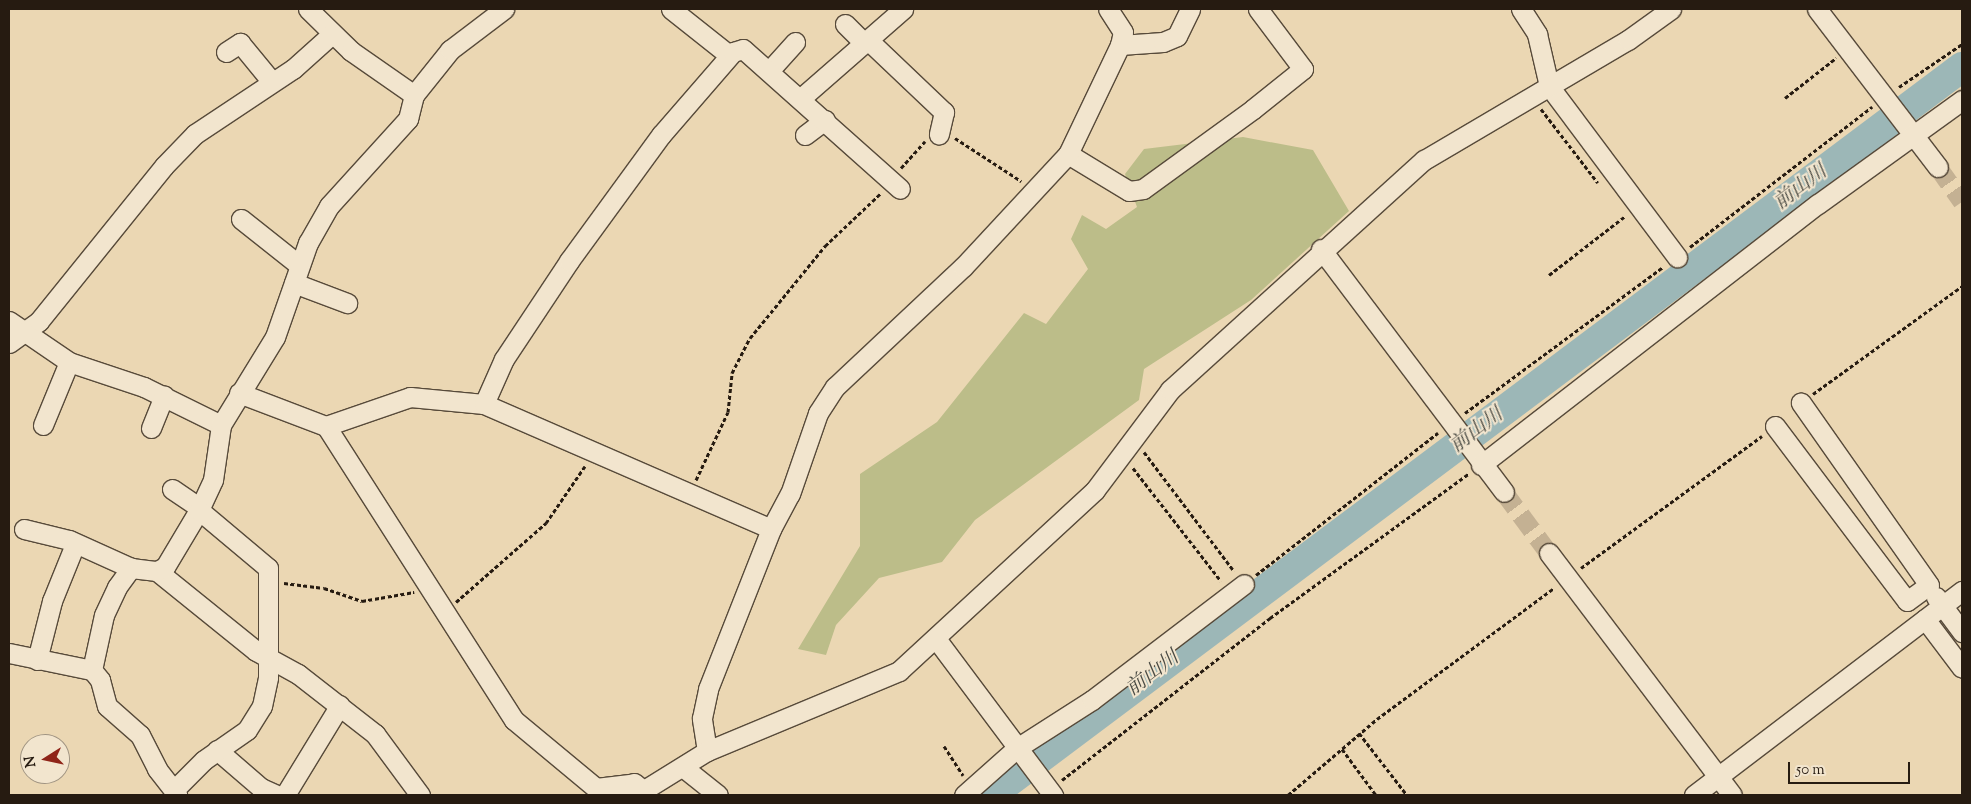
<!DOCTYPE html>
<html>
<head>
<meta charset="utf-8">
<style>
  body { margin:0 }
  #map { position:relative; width:1971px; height:804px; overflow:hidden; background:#ebd7b3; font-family:"Sorts Mill Goudy","Noto Serif JP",serif }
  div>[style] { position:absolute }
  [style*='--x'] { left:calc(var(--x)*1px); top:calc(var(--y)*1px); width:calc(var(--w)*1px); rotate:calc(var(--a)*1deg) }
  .green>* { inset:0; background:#bcbd89 }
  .river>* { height:30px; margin:-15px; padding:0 15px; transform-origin:15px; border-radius:15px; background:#9cb7b7 }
  .minor-tunnel>* { height:19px; margin-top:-9.5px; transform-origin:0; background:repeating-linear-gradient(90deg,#c4b193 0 19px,transparent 0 28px) }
  .path>* { height:3px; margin-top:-1.5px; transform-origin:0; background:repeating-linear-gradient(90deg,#261b11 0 4px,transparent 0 6.5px) }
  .roads { filter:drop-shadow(1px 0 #574a3a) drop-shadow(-1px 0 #574a3a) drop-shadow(0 1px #574a3a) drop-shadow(0 -1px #574a3a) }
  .minor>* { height:19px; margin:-9.5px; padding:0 9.5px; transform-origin:9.5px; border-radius:9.5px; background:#f2e5ce }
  span { translate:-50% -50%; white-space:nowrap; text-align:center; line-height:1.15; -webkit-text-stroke:4px #f2e5ce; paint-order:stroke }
  .water-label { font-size:20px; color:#494a43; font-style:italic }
  .frame { position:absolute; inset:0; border:10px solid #261b11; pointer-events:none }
  .north { position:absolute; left:20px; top:734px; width:50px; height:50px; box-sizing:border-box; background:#f2e5ce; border:1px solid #a09482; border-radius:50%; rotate:260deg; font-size:14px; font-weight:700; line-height:20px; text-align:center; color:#261b11 }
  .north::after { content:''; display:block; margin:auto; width:18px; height:22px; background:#8f2418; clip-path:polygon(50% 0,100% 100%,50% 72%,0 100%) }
  .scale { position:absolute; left:1788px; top:762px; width:122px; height:22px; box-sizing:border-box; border:2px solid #261b11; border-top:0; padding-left:6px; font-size:15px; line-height:18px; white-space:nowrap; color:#261b11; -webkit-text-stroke:4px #f2e5ce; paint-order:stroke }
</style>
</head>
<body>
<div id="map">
  <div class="green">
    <div style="clip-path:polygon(1243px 137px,1313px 150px,1349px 211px,1251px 300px,1144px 369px,1139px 400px,975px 520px,942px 562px,879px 578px,836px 625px,826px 655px,798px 649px,860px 546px,860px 474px,937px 422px,1024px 313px,1046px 324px,1088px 269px,1071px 239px,1082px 215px,1106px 229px,1137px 207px,1125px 174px,1144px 149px)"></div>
  </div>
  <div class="river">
    <div style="--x:991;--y:795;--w:1214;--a:-36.86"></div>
  </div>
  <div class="minor-tunnel">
    <div style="--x:1938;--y:167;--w:42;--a:54.8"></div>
    <div style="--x:1504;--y:492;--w:76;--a:53.6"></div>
  </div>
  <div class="path">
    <div style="--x:1899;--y:87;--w:76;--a:-34.3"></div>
    <div style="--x:1785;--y:98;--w:65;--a:-38.1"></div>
    <div style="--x:1541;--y:109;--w:93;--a:52.4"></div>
    <div style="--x:955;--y:138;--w:79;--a:33.1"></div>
    <div style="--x:901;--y:168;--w:36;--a:-48"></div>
    <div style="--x:1690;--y:247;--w:230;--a:-37.6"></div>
    <div style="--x:1549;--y:275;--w:95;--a:-37.7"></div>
    <div style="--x:1813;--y:394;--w:184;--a:-35.9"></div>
    <div style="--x:1465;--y:413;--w:246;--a:-36.4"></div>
    <div style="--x:1144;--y:452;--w:149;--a:52.9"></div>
    <div style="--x:1133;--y:468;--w:143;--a:52.1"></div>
    <div style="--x:696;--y:480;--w:75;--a:-64.8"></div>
    <div style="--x:728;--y:412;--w:39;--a:-84"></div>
    <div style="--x:732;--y:373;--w:39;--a:-63"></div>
    <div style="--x:750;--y:338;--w:119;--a:-50.8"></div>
    <div style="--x:825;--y:246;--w:76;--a:-43.4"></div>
    <div style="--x:1581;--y:568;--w:224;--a:-36.1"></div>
    <div style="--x:1256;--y:575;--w:231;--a:-38"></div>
    <div style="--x:284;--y:583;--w:40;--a:7.1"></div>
    <div style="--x:324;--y:588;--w:40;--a:18.9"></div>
    <div style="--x:362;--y:601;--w:53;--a:-9.8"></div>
    <div style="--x:456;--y:602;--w:120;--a:-41.3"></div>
    <div style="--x:546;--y:523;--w:69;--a:-55.6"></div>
    <div style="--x:1359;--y:733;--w:78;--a:52.3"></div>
    <div style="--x:944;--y:746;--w:35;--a:57"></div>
    <div style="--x:1342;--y:749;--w:57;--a:53.5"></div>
    <div style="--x:1062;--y:780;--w:264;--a:-37.9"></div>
    <div style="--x:1270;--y:618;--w:245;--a:-36"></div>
    <div style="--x:1288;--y:795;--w:117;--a:-40.5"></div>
    <div style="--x:1377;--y:719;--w:220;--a:-36.5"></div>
  </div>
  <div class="roads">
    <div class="minor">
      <div style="--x:308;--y:9;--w:60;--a:44.3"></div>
      <div style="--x:351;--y:51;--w:77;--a:34.9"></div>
      <div style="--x:671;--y:9;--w:74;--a:38.4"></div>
      <div style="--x:1521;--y:9;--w:30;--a:57"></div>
      <div style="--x:1537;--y:34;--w:53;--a:77"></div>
      <div style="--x:1549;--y:86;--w:214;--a:53.2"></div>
      <div style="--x:1817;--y:9;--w:199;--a:52.6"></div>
      <div style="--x:845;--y:24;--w:27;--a:45"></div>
      <div style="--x:868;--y:40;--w:105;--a:43.5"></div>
      <div style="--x:944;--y:112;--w:23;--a:103"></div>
      <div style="--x:1120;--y:45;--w:43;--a:-4"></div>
      <div style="--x:1163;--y:42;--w:15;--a:-23"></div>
      <div style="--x:1177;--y:36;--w:30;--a:-64"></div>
      <div style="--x:226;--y:52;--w:17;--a:-33"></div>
      <div style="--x:240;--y:43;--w:50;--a:50.6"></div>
      <div style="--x:769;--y:71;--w:39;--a:-48"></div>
      <div style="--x:800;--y:99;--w:137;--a:-41.1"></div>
      <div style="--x:805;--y:135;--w:25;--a:-37"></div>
      <div style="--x:1068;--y:154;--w:71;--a:31.2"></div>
      <div style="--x:1129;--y:191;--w:14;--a:-8"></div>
      <div style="--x:1143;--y:189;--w:136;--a:-36"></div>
      <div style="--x:1253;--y:109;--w:64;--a:-38.7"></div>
      <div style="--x:1303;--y:69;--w:75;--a:-126.9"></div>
      <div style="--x:241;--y:219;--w:74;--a:38.4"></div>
      <div style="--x:1321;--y:249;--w:304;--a:53"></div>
      <div style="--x:294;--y:283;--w:57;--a:20.7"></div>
      <div style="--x:9;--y:321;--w:73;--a:34.3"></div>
      <div style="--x:69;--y:362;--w:79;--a:18.4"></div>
      <div style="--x:144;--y:387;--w:86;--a:26.3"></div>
      <div style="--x:9;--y:343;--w:37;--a:-36"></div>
      <div style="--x:39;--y:321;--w:199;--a:-51.1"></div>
      <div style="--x:164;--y:166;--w:45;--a:-45.9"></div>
      <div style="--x:195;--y:134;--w:118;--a:-33.6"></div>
      <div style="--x:293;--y:69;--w:52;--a:-41.9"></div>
      <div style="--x:239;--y:393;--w:93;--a:20.8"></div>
      <div style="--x:326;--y:426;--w:349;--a:57.4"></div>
      <div style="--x:514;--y:720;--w:107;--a:39.7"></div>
      <div style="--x:596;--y:788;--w:38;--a:-7"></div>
      <div style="--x:634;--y:783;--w:13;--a:39"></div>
      <div style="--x:484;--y:404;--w:313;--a:23.5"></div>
      <div style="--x:43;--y:425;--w:68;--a:-67.6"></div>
      <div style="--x:326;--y:426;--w:89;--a:-19"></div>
      <div style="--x:410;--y:397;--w:74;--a:5.4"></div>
      <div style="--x:484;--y:404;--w:49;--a:-66"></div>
      <div style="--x:504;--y:359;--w:118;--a:-56.4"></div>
      <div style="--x:569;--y:261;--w:156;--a:-53.9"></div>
      <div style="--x:661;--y:135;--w:110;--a:-49.1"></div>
      <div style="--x:733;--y:52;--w:10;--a:-17"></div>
      <div style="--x:743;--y:49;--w:210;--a:41.7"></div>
      <div style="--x:1775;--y:426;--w:219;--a:53"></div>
      <div style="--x:1907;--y:601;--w:27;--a:-36"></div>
      <div style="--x:1929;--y:585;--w:223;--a:-125.1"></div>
      <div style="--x:151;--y:428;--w:35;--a:-68"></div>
      <div style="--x:1481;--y:465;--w:426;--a:-37.8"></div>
      <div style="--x:1818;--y:204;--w:178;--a:-35.8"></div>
      <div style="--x:172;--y:489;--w:34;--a:34"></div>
      <div style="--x:24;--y:529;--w:46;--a:13.7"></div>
      <div style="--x:69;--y:540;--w:68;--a:24.3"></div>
      <div style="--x:1549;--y:553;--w:303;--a:52.9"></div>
      <div style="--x:157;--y:571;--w:127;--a:38.9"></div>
      <div style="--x:256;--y:651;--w:48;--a:28.7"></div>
      <div style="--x:298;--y:674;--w:98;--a:37.9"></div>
      <div style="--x:375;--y:734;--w:76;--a:53.6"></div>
      <div style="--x:1936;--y:597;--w:44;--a:53.4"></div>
      <div style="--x:1925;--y:619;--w:61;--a:52.9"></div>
      <div style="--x:937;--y:640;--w:194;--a:53.2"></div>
      <div style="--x:9;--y:653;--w:85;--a:11.6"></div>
      <div style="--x:37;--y:660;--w:61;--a:-75.7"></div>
      <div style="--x:52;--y:601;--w:61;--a:-68"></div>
      <div style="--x:92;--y:670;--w:56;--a:-77.7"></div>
      <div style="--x:104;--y:615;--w:31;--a:-65"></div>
      <div style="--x:117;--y:587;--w:24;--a:-54"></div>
      <div style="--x:131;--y:568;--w:26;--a:7"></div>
      <div style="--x:157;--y:571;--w:9;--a:-27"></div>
      <div style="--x:165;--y:567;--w:66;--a:-59.2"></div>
      <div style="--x:199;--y:510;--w:33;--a:-65"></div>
      <div style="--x:213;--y:480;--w:56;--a:-81.7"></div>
      <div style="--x:221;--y:425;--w:103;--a:-58.5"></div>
      <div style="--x:275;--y:337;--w:100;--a:-70.7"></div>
      <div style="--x:308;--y:243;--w:43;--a:-60.4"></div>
      <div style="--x:329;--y:206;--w:118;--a:-47.8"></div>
      <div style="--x:408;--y:119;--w:25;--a:-76"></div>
      <div style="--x:414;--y:95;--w:58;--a:-51.3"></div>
      <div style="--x:450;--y:50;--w:68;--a:-37.2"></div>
      <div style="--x:92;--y:670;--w:13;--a:51"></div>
      <div style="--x:100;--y:680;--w:27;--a:75"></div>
      <div style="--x:107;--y:706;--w:44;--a:41.3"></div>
      <div style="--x:140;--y:735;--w:38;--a:63"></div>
      <div style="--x:157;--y:769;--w:33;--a:52"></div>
      <div style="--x:217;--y:750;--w:58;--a:40.8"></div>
      <div style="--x:261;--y:788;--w:17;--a:24"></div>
      <div style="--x:707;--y:751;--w:33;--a:-99"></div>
      <div style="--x:702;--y:718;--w:30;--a:-78"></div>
      <div style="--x:708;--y:689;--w:172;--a:-68.5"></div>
      <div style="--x:771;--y:529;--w:40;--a:-62"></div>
      <div style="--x:790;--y:494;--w:86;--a:-70.9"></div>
      <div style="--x:818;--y:413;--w:31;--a:-57"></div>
      <div style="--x:835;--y:387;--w:175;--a:-43.2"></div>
      <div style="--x:963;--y:267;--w:154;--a:-47.1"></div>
      <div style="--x:1068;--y:154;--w:121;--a:-64.5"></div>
      <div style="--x:1120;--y:45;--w:13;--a:-77"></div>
      <div style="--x:1123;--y:32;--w:27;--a:-123"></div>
      <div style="--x:684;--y:768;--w:43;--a:38.5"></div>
      <div style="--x:174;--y:790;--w:42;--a:-45"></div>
      <div style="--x:204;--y:760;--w:52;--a:-34.9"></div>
      <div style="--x:247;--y:730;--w:28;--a:-58"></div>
      <div style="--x:262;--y:706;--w:30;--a:-78"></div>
      <div style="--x:268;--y:677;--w:109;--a:-90"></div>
      <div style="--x:268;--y:568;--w:90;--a:-140"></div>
      <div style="--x:285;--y:795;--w:105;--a:-58.6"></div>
      <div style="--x:636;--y:795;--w:84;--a:-31.8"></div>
      <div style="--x:707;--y:751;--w:208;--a:-22.6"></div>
      <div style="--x:899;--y:671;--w:267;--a:-42.7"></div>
      <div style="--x:1095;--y:490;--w:125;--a:-53.1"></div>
      <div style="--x:1170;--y:390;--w:343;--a:-42.2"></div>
      <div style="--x:1424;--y:160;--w:237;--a:-30.5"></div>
      <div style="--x:1628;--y:40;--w:53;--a:-35.8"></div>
      <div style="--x:964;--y:795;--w:71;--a:-41.6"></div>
      <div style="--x:1017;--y:748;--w:89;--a:-32.6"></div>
      <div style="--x:1092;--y:700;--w:191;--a:-37.3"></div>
      <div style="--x:1694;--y:795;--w:337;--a:-37.3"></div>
    </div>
  </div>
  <div class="water-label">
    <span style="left:1801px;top:188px;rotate:-37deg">前山川</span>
    <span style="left:1477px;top:431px;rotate:-37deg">前山川</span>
    <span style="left:1153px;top:674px;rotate:-37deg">前山川</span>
  </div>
  <div class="frame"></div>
  <div class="north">N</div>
  <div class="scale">50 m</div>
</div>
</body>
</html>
